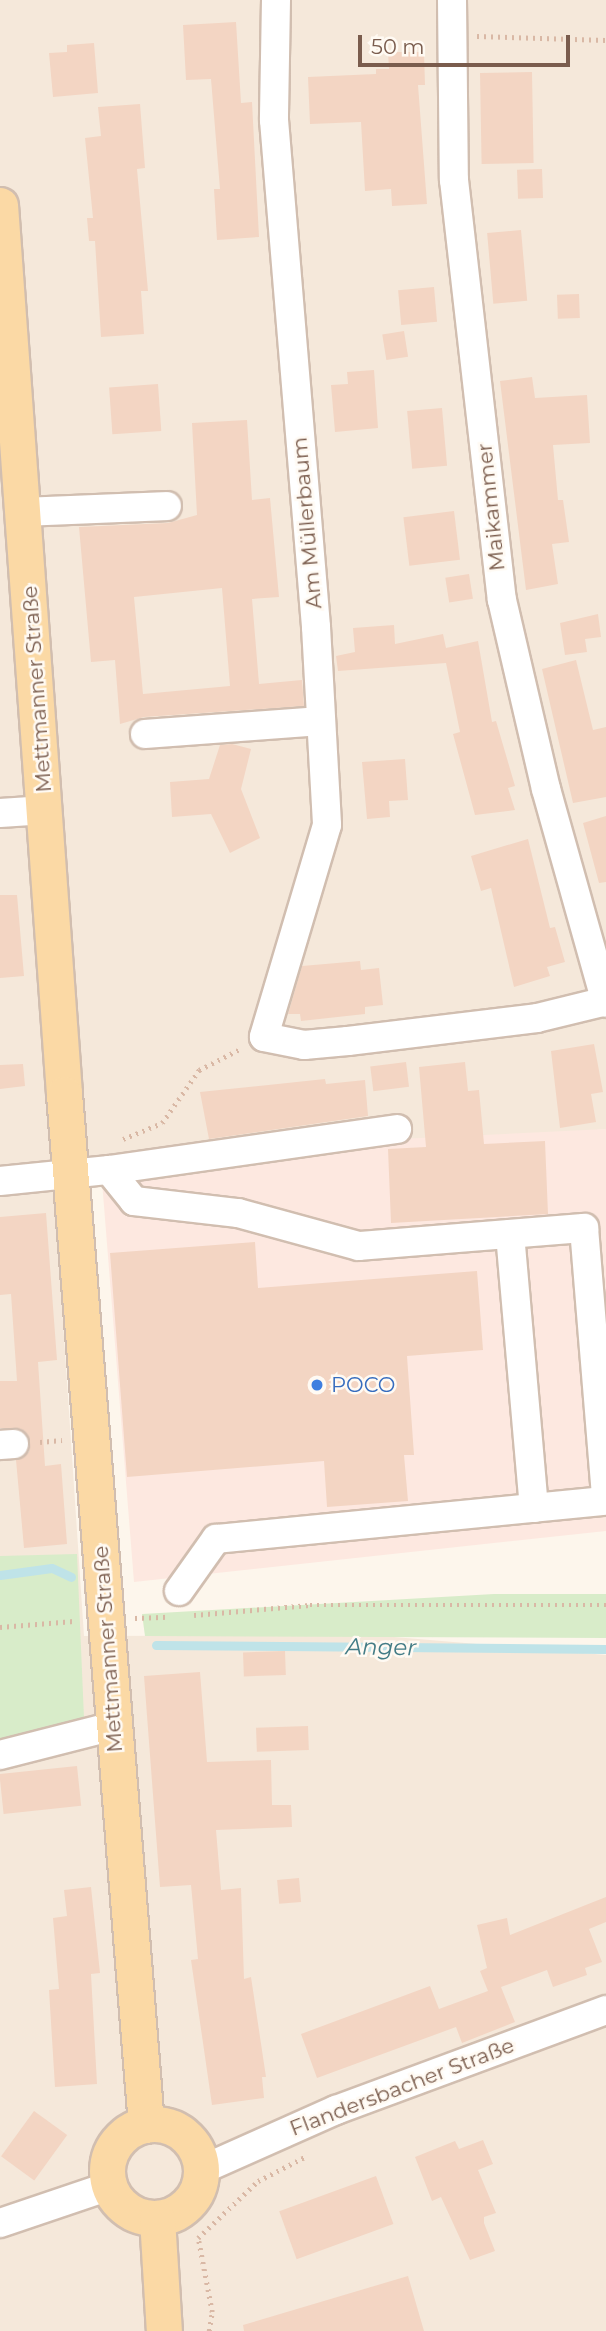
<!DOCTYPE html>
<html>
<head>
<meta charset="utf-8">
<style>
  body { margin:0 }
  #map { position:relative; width:606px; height:2331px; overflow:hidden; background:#fdf6ec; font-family:Montserrat,sans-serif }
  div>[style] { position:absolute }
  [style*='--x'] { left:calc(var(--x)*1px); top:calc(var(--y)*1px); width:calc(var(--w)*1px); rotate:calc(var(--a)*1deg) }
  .residential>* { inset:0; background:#f5e8da }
  .commercial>* { inset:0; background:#fde8e0 }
  .green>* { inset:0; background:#d8ecc9 }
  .stream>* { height:9px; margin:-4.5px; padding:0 4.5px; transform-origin:4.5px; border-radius:4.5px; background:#bfe3e8 }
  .building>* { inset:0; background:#f3d5c3; transform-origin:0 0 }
  .path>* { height:4.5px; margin-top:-2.25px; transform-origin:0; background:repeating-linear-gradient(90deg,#d9b8a5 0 2px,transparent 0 7px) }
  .roads { filter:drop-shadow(2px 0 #d1beb0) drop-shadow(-2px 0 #d1beb0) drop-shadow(0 2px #d1beb0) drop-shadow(0 -2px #d1beb0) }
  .minor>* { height:28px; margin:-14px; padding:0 14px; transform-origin:14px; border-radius:14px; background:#fff }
  .major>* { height:35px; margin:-17.5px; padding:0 17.5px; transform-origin:17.5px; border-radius:17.5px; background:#fbd9a5 }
  .major>.ring { margin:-17.5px; padding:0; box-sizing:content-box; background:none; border:35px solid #fbd9a5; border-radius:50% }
  .dots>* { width:19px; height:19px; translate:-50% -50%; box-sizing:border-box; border:4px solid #fffaf3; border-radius:50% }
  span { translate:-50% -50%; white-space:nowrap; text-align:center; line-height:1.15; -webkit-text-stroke:5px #fffaf3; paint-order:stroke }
  .street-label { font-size:21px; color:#7a5c4d }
  .shop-label { font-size:21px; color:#366cbe }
  .left { translate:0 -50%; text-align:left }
  .water-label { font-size:23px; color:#437c86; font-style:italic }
  .scale { position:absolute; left:358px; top:35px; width:212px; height:32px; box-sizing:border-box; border:4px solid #7a5c4d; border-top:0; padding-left:9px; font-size:21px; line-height:24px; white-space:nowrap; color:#7a5c4d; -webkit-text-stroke:5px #fffaf3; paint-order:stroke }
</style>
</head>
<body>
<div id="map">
  <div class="residential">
    <div style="clip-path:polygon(0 0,606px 0,606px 1129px,54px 1187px,84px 1636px,370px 1635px,606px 1655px,606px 2331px,0 2331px)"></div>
  </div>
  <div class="commercial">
    <div style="clip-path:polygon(606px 1129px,606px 1531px,134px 1582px,102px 1181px,399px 1139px)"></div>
  </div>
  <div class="green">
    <div style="clip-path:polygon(77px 1554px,84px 1718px,0 1740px,0 1556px)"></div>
    <div style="clip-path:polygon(494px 1594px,606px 1594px,606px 1638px,145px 1636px,142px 1614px)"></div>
  </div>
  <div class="stream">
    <div style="--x:0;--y:1575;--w:52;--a:-7.7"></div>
    <div style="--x:52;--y:1568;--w:21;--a:25"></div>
    <div style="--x:156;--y:1645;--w:450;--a:0.5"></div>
  </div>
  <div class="building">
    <div style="clip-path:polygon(236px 22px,241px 103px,252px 102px,259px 237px,217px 240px,214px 189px,220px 189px,211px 79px,186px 80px,183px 25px)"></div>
    <div style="clip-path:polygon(94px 43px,98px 93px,53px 97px,49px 53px,67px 52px,67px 45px)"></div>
    <div style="clip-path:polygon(388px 52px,424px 52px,425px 85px,418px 85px,427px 204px,392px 206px,391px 189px,365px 191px,361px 122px,310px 124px,308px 77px,376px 74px,376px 69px,389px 69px)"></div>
    <div style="left:532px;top:72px;width:91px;height:52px;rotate:89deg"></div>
    <div style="clip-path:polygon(140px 104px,145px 168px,137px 169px,148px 291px,141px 291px,144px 334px,101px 337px,95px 241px,89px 241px,87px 218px,93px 218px,85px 138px,101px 136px,98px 107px)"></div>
    <div style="left:542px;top:169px;width:29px;height:25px;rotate:88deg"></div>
    <div style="left:521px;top:230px;width:71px;height:34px;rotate:85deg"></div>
    <div style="left:434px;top:287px;width:35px;height:36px;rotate:85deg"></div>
    <div style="left:579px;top:294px;width:24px;height:22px;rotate:88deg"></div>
    <div style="left:404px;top:331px;width:26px;height:22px;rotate:81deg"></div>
    <div style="clip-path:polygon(374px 370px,378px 428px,335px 432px,331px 385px,348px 384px,347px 372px)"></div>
    <div style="clip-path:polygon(532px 377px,535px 398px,587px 395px,590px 443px,553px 445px,558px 500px,563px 500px,569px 542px,552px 544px,558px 584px,526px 590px,500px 381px)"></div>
    <div style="left:158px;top:384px;width:47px;height:49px;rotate:86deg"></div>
    <div style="left:442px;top:408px;width:58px;height:35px;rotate:85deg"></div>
    <div style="clip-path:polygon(evenodd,247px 420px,252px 500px,270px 498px,279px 597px,252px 599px,259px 684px,302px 680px,304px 706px,144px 717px,120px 724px,115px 660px,91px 662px,79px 527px,168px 523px,197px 515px,192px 423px,247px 420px,222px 588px,230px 686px,143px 694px,134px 597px,222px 588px)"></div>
    <div style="left:454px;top:511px;width:49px;height:51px;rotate:83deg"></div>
    <div style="left:469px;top:574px;width:25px;height:24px;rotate:81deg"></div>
    <div style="clip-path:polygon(598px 614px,601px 637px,585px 639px,587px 652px,565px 655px,560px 623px)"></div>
    <div style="clip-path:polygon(394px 625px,395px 644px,443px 634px,446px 648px,478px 641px,492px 722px,496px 721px,515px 786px,508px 788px,515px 810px,475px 815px,453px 734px,460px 732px,446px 663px,338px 671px,336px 656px,355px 652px,353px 628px)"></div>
    <div style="clip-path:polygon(576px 660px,593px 730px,606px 727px,606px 797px,573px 803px,542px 669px)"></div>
    <div style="clip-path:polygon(232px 744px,251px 749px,241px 789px,260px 838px,230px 853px,211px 814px,172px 817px,170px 782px,209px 779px,220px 745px)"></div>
    <div style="clip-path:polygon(405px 759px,408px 800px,389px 801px,390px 817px,367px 819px,362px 762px)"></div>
    <div style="clip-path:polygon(606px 816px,606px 882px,599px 883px,583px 823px)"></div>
    <div style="clip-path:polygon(528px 839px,550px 928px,555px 927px,565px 962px,547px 967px,550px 976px,514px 987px,491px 888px,481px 891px,471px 856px)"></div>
    <div style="clip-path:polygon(0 895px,17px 895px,24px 976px,0 978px)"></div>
    <div style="clip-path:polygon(360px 961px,361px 970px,379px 968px,383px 1005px,365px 1007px,365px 1014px,301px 1021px,300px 1014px,288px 1014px,302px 966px)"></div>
    <div style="clip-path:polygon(594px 1044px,603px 1092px,591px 1094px,596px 1122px,560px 1128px,551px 1051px)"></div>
    <div style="left:406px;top:1062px;width:25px;height:36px;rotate:83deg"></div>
    <div style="clip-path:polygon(465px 1062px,468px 1091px,479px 1090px,484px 1144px,545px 1141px,548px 1214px,391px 1223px,388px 1149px,426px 1147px,419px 1067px)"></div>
    <div style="clip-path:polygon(23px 1064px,25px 1086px,0 1089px,0 1065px)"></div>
    <div style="clip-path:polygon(325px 1079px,326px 1084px,365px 1080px,368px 1116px,209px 1139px,200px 1092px)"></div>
    <div style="clip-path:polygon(46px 1213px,57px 1360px,38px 1362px,45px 1466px,61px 1464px,67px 1544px,24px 1548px,16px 1460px,29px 1452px,30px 1442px,21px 1429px,0 1428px,0 1381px,17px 1381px,11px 1294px,0 1295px,0 1217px)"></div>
    <div style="clip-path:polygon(255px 1242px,258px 1288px,477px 1271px,483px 1350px,407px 1356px,414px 1455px,404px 1455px,408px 1501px,327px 1507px,324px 1461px,127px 1477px,110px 1253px)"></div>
    <div style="left:285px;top:1651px;width:24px;height:42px;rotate:88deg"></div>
    <div style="clip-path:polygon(200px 1672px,207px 1762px,271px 1760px,272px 1805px,291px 1805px,292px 1827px,216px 1830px,221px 1890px,241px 1888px,244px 1979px,251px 1977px,266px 2077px,262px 2077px,264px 2098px,212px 2105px,191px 1960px,198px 1959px,191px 1885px,160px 1887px,144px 1676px)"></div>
    <div style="left:308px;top:1726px;width:24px;height:52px;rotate:88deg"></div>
    <div style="left:77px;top:1766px;width:40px;height:78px;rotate:84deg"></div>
    <div style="left:299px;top:1878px;width:24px;height:22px;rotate:85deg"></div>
    <div style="clip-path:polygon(91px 1887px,100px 1973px,91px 1974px,97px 2084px,55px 2087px,49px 1990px,59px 1989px,53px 1918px,67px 1916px,64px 1890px)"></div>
    <div style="clip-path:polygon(606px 1897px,606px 1922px,589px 1929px,602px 1962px,585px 1968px,587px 1975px,553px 1987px,547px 1970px,501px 1987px,515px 2022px,462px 2043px,456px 2027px,317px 2078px,301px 2034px,430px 1986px,439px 2009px,488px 1991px,480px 1971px,487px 1968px,477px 1925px,507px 1918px,510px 1935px)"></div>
    <div style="left:34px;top:2111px;width:41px;height:56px;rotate:36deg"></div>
    <div style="clip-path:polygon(483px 2140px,493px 2164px,478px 2170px,496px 2213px,484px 2217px,484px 2223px,495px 2251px,470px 2260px,441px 2197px,432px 2201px,415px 2157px,455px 2141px,459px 2149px)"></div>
    <div style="left:376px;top:2176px;width:51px;height:103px;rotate:70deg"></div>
    <div style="clip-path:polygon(408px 2276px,424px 2331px,244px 2331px,243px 2325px)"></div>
  </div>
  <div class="path">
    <div style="--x:477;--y:36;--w:129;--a:1.8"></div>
    <div style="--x:123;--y:1139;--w:42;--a:-22.3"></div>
    <div style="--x:162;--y:1123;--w:65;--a:-55.1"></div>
    <div style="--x:199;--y:1070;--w:48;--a:-27.1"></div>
    <div style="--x:40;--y:1442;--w:22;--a:-5"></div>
    <div style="--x:194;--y:1615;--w:116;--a:-4.9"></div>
    <div style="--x:310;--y:1605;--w:296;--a:0"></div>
    <div style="--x:135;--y:1618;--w:33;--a:-2"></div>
    <div style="--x:0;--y:1627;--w:74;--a:-4.6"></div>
    <div style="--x:209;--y:2331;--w:19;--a:-81"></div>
    <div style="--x:212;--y:2312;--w:75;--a:-100.7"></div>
    <div style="--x:198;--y:2238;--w:83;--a:-43.5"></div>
    <div style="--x:258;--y:2181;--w:53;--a:-27.1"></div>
  </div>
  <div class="roads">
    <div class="minor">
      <div style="--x:276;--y:0;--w:120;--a:91"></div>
      <div style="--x:274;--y:120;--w:509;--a:85.26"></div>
      <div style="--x:316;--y:627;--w:198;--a:86.8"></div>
      <div style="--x:327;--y:825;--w:221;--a:106.6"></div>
      <div style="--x:264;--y:1037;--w:41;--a:11.3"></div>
      <div style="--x:304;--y:1045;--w:44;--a:-5.2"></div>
      <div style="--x:348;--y:1041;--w:190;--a:-6.9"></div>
      <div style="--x:537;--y:1018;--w:71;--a:-13.8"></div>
      <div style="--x:452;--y:0;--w:180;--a:89.4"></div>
      <div style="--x:454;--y:180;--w:423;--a:83.5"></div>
      <div style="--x:502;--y:600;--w:194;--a:76.9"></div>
      <div style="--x:546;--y:789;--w:222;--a:74.3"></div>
      <div style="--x:24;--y:512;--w:143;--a:-2.4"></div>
      <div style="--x:145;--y:734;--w:176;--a:-4.2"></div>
      <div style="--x:0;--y:813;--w:46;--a:-3.7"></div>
      <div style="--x:109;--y:1170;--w:40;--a:51"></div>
      <div style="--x:134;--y:1201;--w:105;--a:6.6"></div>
      <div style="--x:238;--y:1213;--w:125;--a:15.3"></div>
      <div style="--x:359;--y:1246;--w:226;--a:-4.6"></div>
      <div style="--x:584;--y:1228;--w:269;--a:85.3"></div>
      <div style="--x:0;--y:1181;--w:110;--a:-5.8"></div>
      <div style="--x:109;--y:1170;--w:291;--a:-8.1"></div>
      <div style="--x:510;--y:1234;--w:275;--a:85"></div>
      <div style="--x:0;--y:1445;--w:14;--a:-4"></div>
      <div style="--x:179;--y:1591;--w:64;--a:-54.6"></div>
      <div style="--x:216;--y:1539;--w:392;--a:-5.6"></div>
      <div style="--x:0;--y:1755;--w:118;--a:-14.3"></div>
      <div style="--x:201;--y:2170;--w:148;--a:-24"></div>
      <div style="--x:336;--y:2110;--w:288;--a:-20.3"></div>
      <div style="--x:0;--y:2223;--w:115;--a:-18.7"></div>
    </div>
    <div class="major">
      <div style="--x:0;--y:205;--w:891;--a:85.88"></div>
      <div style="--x:64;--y:1094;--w:1034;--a:85.45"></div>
      <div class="ring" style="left:107px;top:2124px;width:59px;height:59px"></div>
      <div style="--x:157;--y:2218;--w:113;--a:86.5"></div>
    </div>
  </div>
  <div class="dots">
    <div style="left:317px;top:1385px;background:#3f7fe0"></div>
  </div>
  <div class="street-label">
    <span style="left:491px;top:507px;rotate:-96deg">Maikammer</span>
    <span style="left:307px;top:523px;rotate:-95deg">Am Müllerbaum</span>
    <span style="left:37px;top:689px;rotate:-94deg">Mettmanner Straße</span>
    <span style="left:108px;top:1649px;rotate:-94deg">Mettmanner Straße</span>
    <span style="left:402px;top:2087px;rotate:-21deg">Flandersbacher Straße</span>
  </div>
  <div class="shop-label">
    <span class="left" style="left:331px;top:1385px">POCO</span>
  </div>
  <div class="water-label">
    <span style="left:381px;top:1647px;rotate:1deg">Anger</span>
  </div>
  <div class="scale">50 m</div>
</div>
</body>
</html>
